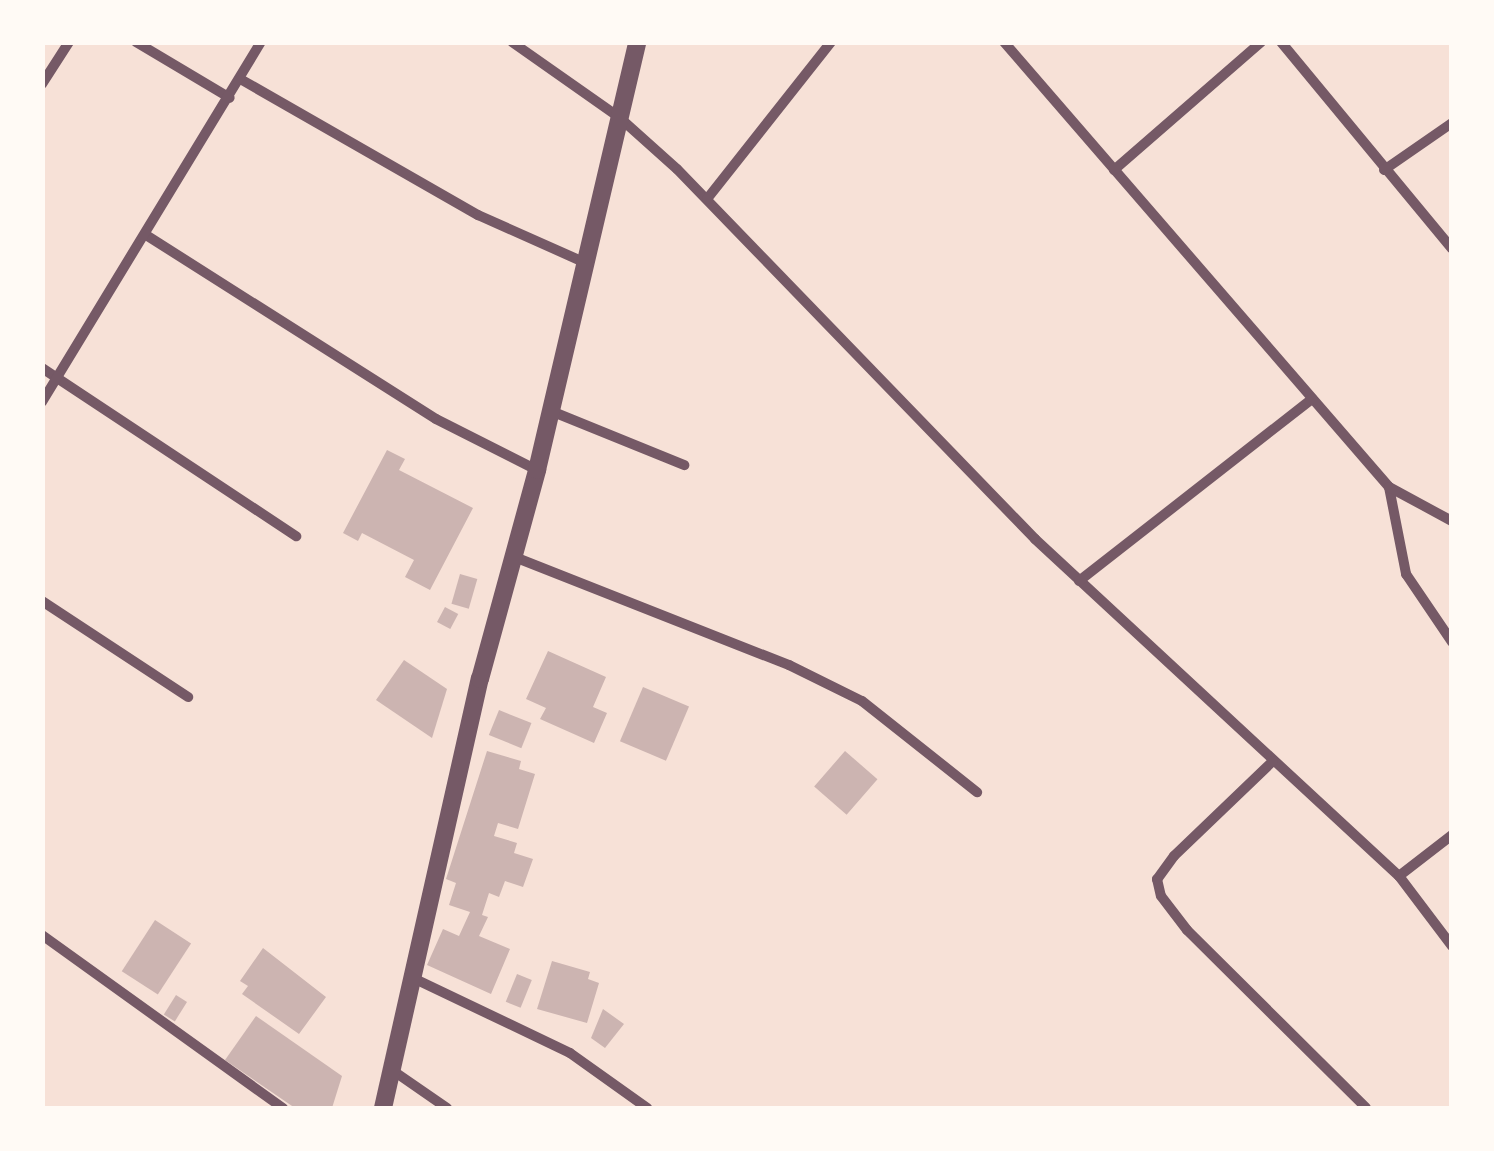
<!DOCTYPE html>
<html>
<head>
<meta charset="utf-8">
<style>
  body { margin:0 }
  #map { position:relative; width:1494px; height:1151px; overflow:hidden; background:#f7e1d7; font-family:Commissioner,sans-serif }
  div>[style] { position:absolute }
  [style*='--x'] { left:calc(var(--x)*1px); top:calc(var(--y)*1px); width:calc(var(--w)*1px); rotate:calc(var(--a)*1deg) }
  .building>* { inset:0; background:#ccb4b1; transform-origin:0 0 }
  .minor>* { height:10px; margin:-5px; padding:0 5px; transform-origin:5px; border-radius:5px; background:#755966 }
  .tertiary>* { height:18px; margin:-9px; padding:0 9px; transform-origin:9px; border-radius:9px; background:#755966 }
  span { translate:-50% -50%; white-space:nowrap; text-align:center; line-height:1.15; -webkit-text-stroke:9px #fffaf5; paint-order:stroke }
  .frame { position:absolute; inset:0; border:45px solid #fffaf5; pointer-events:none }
</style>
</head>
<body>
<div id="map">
  <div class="building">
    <div style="clip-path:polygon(387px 450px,405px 459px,399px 470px,473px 508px,430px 590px,405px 577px,414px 560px,362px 533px,358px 541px,343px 533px)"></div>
    <div style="left:460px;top:574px;width:18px;height:31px;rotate:16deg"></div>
    <div style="left:445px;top:607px;width:15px;height:17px;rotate:28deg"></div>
    <div style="clip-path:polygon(548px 651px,606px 677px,593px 707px,607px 713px,594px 743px,540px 719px,546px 708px,526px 699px)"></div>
    <div style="clip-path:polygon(404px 660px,447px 689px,432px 738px,376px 700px)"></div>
    <div style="left:643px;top:687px;width:50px;height:59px;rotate:23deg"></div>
    <div style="left:499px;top:710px;width:35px;height:27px;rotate:22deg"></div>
    <div style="clip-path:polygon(487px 751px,521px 761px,519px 769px,535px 774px,518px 829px,498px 823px,494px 836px,517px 843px,514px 853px,533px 859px,523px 887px,505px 881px,499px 897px,489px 893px,482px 915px,488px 917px,479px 936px,510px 949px,491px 994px,427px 965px,443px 929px,459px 936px,470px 912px,449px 905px,456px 883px,446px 879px)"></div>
    <div style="left:845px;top:751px;width:43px;height:47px;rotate:41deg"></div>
    <div style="left:155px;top:920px;width:43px;height:61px;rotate:33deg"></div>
    <div style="clip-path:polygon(263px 948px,326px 997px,299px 1034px,242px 994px,248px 986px,240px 981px)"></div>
    <div style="clip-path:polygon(552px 961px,590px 972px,588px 979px,599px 983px,587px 1023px,537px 1009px)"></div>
    <div style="left:517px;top:974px;width:16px;height:30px;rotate:22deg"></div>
    <div style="left:176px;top:995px;width:13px;height:23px;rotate:32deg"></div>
    <div style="clip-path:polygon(603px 1009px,624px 1024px,605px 1048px,591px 1038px)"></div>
    <div style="clip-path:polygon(256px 1016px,342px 1076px,332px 1108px,295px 1108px,225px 1060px)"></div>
  </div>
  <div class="minor">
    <div style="--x:136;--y:42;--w:109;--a:30.8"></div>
    <div style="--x:512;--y:42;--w:132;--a:35.1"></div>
    <div style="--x:620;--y:118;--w:76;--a:41.8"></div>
    <div style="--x:677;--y:169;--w:515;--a:45.94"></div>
    <div style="--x:1035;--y:539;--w:496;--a:42.8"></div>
    <div style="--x:1399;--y:876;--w:67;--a:-37.7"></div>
    <div style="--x:1004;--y:42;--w:588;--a:49.13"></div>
    <div style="--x:1389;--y:487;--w:89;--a:78.9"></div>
    <div style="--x:1406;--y:574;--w:82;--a:55.9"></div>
    <div style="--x:1281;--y:42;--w:268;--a:50.4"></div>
    <div style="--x:242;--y:80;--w:272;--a:29.8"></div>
    <div style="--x:478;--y:215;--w:120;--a:24"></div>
    <div style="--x:42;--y:84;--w:50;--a:-57.3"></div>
    <div style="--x:1114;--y:170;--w:195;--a:-41"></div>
    <div style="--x:1384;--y:170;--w:83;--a:-34.7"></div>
    <div style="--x:707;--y:199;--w:200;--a:-51.7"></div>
    <div style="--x:146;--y:235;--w:343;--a:32.4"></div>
    <div style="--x:436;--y:419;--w:113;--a:26.8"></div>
    <div style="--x:42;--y:368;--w:305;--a:33.5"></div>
    <div style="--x:42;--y:402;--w:421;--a:-58.7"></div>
    <div style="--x:551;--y:411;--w:144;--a:22.1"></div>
    <div style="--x:1389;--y:487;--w:72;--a:28.4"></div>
    <div style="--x:512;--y:556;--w:298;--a:21.5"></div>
    <div style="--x:789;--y:665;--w:81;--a:26.3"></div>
    <div style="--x:862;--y:701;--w:147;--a:38.4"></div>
    <div style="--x:1079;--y:581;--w:296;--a:-38"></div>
    <div style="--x:42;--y:601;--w:175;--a:33.3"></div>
    <div style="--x:1273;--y:761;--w:137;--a:136.2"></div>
    <div style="--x:1174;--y:856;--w:29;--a:126"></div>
    <div style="--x:1157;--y:879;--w:17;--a:77"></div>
    <div style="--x:1161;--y:896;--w:43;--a:52.6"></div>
    <div style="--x:1187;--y:930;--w:252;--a:44.8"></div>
    <div style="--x:1399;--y:876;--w:88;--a:52.9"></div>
    <div style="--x:42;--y:935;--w:297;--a:35.7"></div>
    <div style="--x:413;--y:978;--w:174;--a:25.5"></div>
    <div style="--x:570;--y:1053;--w:95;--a:35.5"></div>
    <div style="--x:392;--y:1070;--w:67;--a:34.6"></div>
  </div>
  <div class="tertiary">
    <div style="--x:383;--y:1108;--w:440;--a:-77.3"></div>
    <div style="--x:480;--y:679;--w:217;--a:-74.7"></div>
    <div style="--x:537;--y:470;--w:440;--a:-76.8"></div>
  </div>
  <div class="frame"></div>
</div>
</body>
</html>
